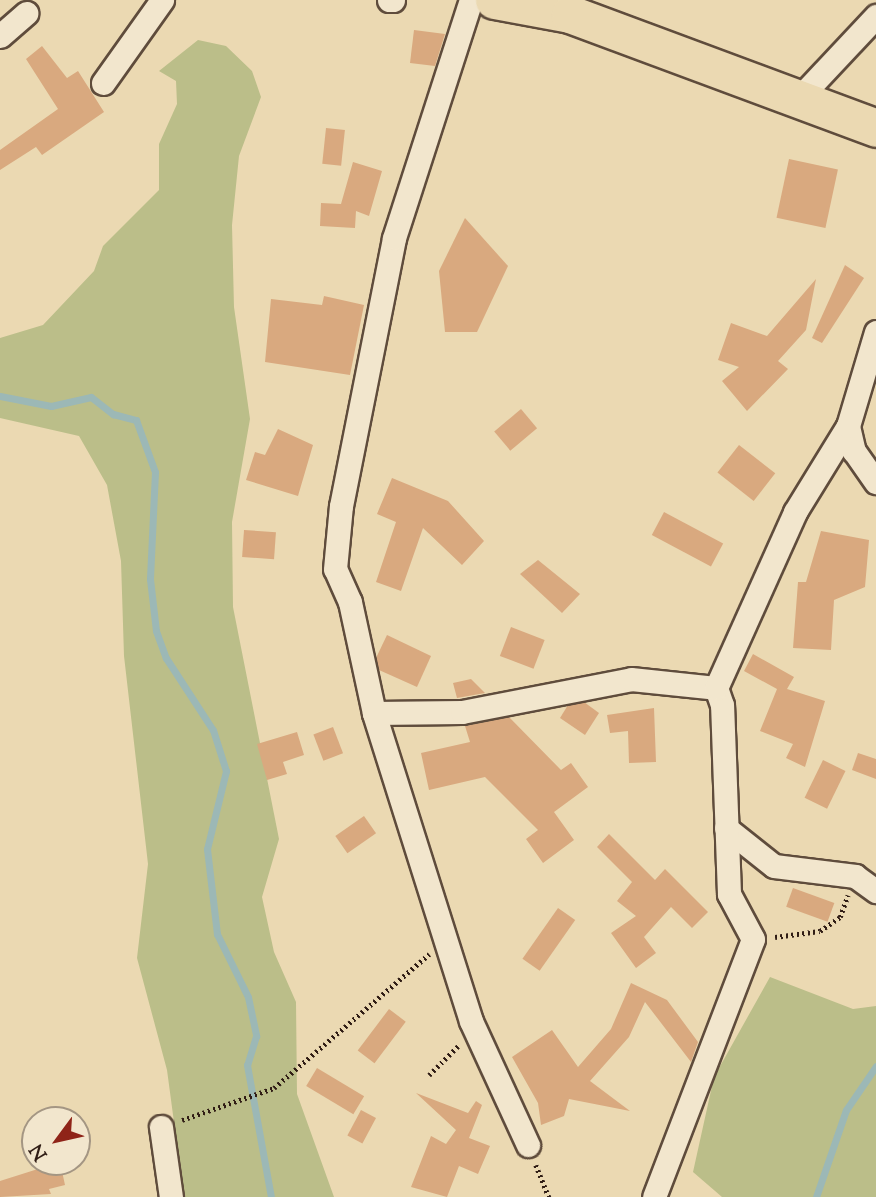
<!DOCTYPE html>
<html>
<head>
<meta charset="utf-8">
<style>
  body { margin:0 }
  #map { position:relative; width:876px; height:1197px; overflow:hidden; background:#ebd9b2; font-family:"Sorts Mill Goudy",serif }
  div>[style] { position:absolute }
  [style*='--x'] { left:calc(var(--x)*1px); top:calc(var(--y)*1px); width:calc(var(--w)*1px); rotate:calc(var(--a)*1deg) }
  .green>* { inset:0; background:#bbbe89 }
  .stream>* { height:7px; margin:-3.5px; padding:0 3.5px; transform-origin:3.5px; border-radius:3.5px; background:#9cb8b6 }
  .building>* { inset:0; background:#d9a97f; transform-origin:0 0 }
  .path>* { height:4.5px; margin-top:-2.25px; transform-origin:0; background:repeating-linear-gradient(90deg,#301d15 0 2px,transparent 0 5.5px) }
  .roads { filter:drop-shadow(2px 0 #5f4c3c) drop-shadow(-2px 0 #5f4c3c) drop-shadow(0 2px #5f4c3c) drop-shadow(0 -2px #5f4c3c) }
  .minor>* { height:23px; margin:-11.5px; padding:0 11.5px; transform-origin:11.5px; border-radius:11.5px; background:#f2e6cd }
  .primary>* { height:37px; margin:-18.5px; padding:0 18.5px; transform-origin:18.5px; border-radius:18.5px; background:#ebd9b2 }
  span { translate:-50% -50%; white-space:nowrap; text-align:center; line-height:1.15; -webkit-text-stroke:5px #f2e6cd; paint-order:stroke }
  .north { position:absolute; left:21px; top:1106px; width:70px; height:70px; box-sizing:border-box; background:#f2e6cd; border:2px solid #a49683; border-radius:50%; rotate:237deg; font-size:19px; font-weight:700; line-height:28px; text-align:center; color:#301d15 }
  .north::after { content:''; display:block; margin:auto; width:24px; height:32px; background:#8f2418; clip-path:polygon(50% 0,100% 100%,50% 72%,0 100%) }
</style>
</head>
<body>
<div id="map">
  <div class="green">
    <div style="clip-path:polygon(198px 40px,226px 46px,252px 71px,261px 97px,239px 156px,232px 225px,234px 307px,250px 419px,232px 522px,233px 607px,279px 839px,262px 897px,274px 952px,296px 1002px,297px 1094px,334px 1197px,184px 1197px,167px 1070px,137px 958px,148px 864px,124px 656px,121px 561px,107px 485px,79px 436px,0 418px,0 338px,43px 325px,94px 271px,103px 246px,159px 190px,159px 144px,177px 104px,176px 81px,159px 71px)"></div>
    <div style="clip-path:polygon(770px 977px,853px 1009px,876px 1006px,876px 1197px,722px 1197px,693px 1172px,714px 1077px)"></div>
  </div>
  <div class="stream">
    <div style="--x:0;--y:396;--w:52;--a:11.1"></div>
    <div style="--x:51;--y:406;--w:41;--a:-12.7"></div>
    <div style="--x:91;--y:397;--w:28;--a:38"></div>
    <div style="--x:113;--y:414;--w:24;--a:15"></div>
    <div style="--x:136;--y:420;--w:55;--a:69.9"></div>
    <div style="--x:155;--y:472;--w:107;--a:92.7"></div>
    <div style="--x:150;--y:579;--w:52;--a:83.4"></div>
    <div style="--x:156;--y:631;--w:29;--a:70"></div>
    <div style="--x:166;--y:658;--w:86;--a:56.9"></div>
    <div style="--x:213;--y:730;--w:43;--a:72.4"></div>
    <div style="--x:226;--y:771;--w:80;--a:103.7"></div>
    <div style="--x:207;--y:849;--w:86;--a:83.3"></div>
    <div style="--x:217;--y:934;--w:70;--a:63.8"></div>
    <div style="--x:248;--y:997;--w:40;--a:78"></div>
    <div style="--x:256;--y:1036;--w:30;--a:107"></div>
    <div style="--x:247;--y:1065;--w:134;--a:79.7"></div>
    <div style="--x:816;--y:1197;--w:92;--a:-71"></div>
    <div style="--x:846;--y:1110;--w:53;--a:-55.7"></div>
  </div>
  <div class="building">
    <div style="clip-path:polygon(414px 30px,445px 34px,435px 66px,410px 63px)"></div>
    <div style="clip-path:polygon(42px 46px,67px 78px,78px 71px,104px 112px,42px 155px,36px 147px,0 170px,0 150px,58px 109px,26px 59px)"></div>
    <div style="left:326px;top:128px;width:19px;height:36px;rotate:6deg"></div>
    <div style="left:789px;top:159px;width:50px;height:60px;rotate:12deg"></div>
    <div style="clip-path:polygon(353px 162px,382px 171px,369px 216px,356px 211px,355px 228px,320px 226px,321px 203px,341px 204px)"></div>
    <div style="clip-path:polygon(465px 218px,508px 266px,477px 332px,445px 332px,439px 271px)"></div>
    <div style="clip-path:polygon(845px 265px,864px 278px,822px 343px,812px 338px)"></div>
    <div style="clip-path:polygon(816px 279px,806px 330px,778px 361px,788px 369px,747px 411px,722px 381px,739px 367px,718px 360px,731px 323px,767px 336px)"></div>
    <div style="clip-path:polygon(324px 296px,364px 305px,350px 375px,265px 362px,271px 299px,322px 305px)"></div>
    <div style="left:521px;top:409px;width:25px;height:35px;rotate:50deg"></div>
    <div style="clip-path:polygon(278px 429px,313px 445px,298px 496px,246px 480px,255px 452px,265px 455px)"></div>
    <div style="left:739px;top:445px;width:46px;height:35px;rotate:38deg"></div>
    <div style="clip-path:polygon(392px 478px,448px 501px,484px 541px,462px 565px,423px 528px,401px 591px,376px 582px,396px 522px,377px 514px)"></div>
    <div style="left:664px;top:512px;width:67px;height:26px;rotate:28deg"></div>
    <div style="left:244px;top:530px;width:32px;height:27px;rotate:4deg"></div>
    <div style="clip-path:polygon(821px 531px,869px 540px,865px 587px,834px 600px,831px 650px,793px 648px,798px 582px,806px 582px)"></div>
    <div style="clip-path:polygon(538px 560px,580px 594px,562px 613px,520px 574px)"></div>
    <div style="left:511px;top:627px;width:36px;height:31px;rotate:21deg"></div>
    <div style="clip-path:polygon(387px 635px,431px 656px,417px 687px,379px 670px,376px 658px)"></div>
    <div style="clip-path:polygon(753px 654px,794px 677px,787px 689px,825px 701px,805px 767px,786px 758px,793px 744px,760px 731px,777px 689px,744px 671px)"></div>
    <div style="clip-path:polygon(471px 679px,485px 693px,457px 698px,453px 683px)"></div>
    <div style="clip-path:polygon(584px 702px,599px 713px,585px 735px,560px 718px,568px 705px)"></div>
    <div style="clip-path:polygon(654px 708px,656px 762px,629px 763px,628px 731px,610px 733px,607px 715px)"></div>
    <div style="clip-path:polygon(509px 717px,561px 770px,571px 763px,588px 787px,554px 812px,574px 840px,543px 863px,526px 839px,538px 830px,485px 777px,429px 790px,421px 753px,470px 742px,465px 726px)"></div>
    <div style="left:333px;top:727px;width:28px;height:21px;rotate:69deg"></div>
    <div style="clip-path:polygon(297px 732px,304px 755px,283px 762px,287px 774px,267px 780px,257px 744px)"></div>
    <div style="clip-path:polygon(858px 753px,876px 759px,876px 779px,852px 770px)"></div>
    <div style="left:823px;top:760px;width:25px;height:42px;rotate:26deg"></div>
    <div style="left:364px;top:816px;width:21px;height:35px;rotate:55deg"></div>
    <div style="clip-path:polygon(609px 834px,655px 880px,665px 869px,708px 912px,692px 928px,671px 907px,644px 937px,656px 953px,636px 968px,611px 933px,636px 916px,617px 901px,632px 882px,597px 847px)"></div>
    <div style="left:793px;top:888px;width:44px;height:20px;rotate:20deg"></div>
    <div style="left:558px;top:908px;width:21px;height:62px;rotate:35deg"></div>
    <div style="clip-path:polygon(631px 983px,667px 1000px,698px 1042px,691px 1062px,645px 1002px,629px 1037px,590px 1081px,630px 1111px,569px 1099px,564px 1116px,541px 1125px,538px 1103px,512px 1057px,552px 1030px,578px 1067px,611px 1029px)"></div>
    <div style="left:389px;top:1009px;width:21px;height:52px;rotate:37deg"></div>
    <div style="left:317px;top:1068px;width:55px;height:21px;rotate:31deg"></div>
    <div style="clip-path:polygon(416px 1093px,468px 1113px,476px 1101px,482px 1105px,469px 1138px,490px 1146px,478px 1174px,459px 1166px,447px 1197px,411px 1187px,431px 1136px,446px 1144px,456px 1130px)"></div>
    <div style="left:361px;top:1110px;width:17px;height:29px;rotate:28deg"></div>
    <div style="clip-path:polygon(60px 1162px,65px 1185px,49px 1189px,51px 1194px,0 1197px,0 1181px)"></div>
  </div>
  <div class="path">
    <div style="--x:775;--y:937;--w:45;--a:-7.6"></div>
    <div style="--x:820;--y:931;--w:24;--a:-35"></div>
    <div style="--x:840;--y:917;--w:23;--a:-70"></div>
    <div style="--x:429;--y:1075;--w:41;--a:-45"></div>
    <div style="--x:182;--y:1120;--w:97;--a:-19.2"></div>
    <div style="--x:274;--y:1088;--w:205;--a:-40.8"></div>
    <div style="--x:536;--y:1165;--w:35;--a:68"></div>
  </div>
  <div class="roads">
    <div class="minor">
      <div style="--x:389;--y:0;--w:4;--a:0"></div>
      <div style="--x:0;--y:36;--w:35;--a:-41"></div>
      <div style="--x:103;--y:83;--w:102;--a:-54.6"></div>
      <div style="--x:801;--y:96;--w:110;--a:-46.8"></div>
      <div style="--x:848;--y:426;--w:26;--a:77"></div>
      <div style="--x:854;--y:451;--w:38;--a:55"></div>
      <div style="--x:374;--y:713;--w:114;--a:-102.2"></div>
      <div style="--x:350;--y:602;--w:36;--a:-114"></div>
      <div style="--x:335;--y:569;--w:63;--a:-84.6"></div>
      <div style="--x:341;--y:506;--w:273;--a:-78.8"></div>
      <div style="--x:394;--y:238;--w:250;--a:-72.1"></div>
      <div style="--x:726;--y:828;--w:61;--a:38.4"></div>
      <div style="--x:774;--y:866;--w:82;--a:7"></div>
      <div style="--x:855;--y:876;--w:26;--a:36"></div>
      <div style="--x:161;--y:1127;--w:71;--a:81.9"></div>
      <div style="--x:528;--y:1145;--w:136;--a:-114.7"></div>
      <div style="--x:471;--y:1021;--w:323;--a:-107.5"></div>
      <div style="--x:374;--y:713;--w:88;--a:-0.7"></div>
      <div style="--x:462;--y:712;--w:172;--a:-11"></div>
      <div style="--x:631;--y:679;--w:85;--a:6"></div>
      <div style="--x:654;--y:1197;--w:276;--a:-69"></div>
      <div style="--x:753;--y:939;--w:51;--a:-118.1"></div>
      <div style="--x:729;--y:894;--w:189;--a:-92.1"></div>
      <div style="--x:722;--y:705;--w:18;--a:-109"></div>
      <div style="--x:716;--y:688;--w:193;--a:-65.8"></div>
      <div style="--x:795;--y:512;--w:101;--a:-58.4"></div>
      <div style="--x:848;--y:426;--w:98;--a:-73.4"></div>
    </div>
    <div class="primary">
      <div style="--x:494;--y:0;--w:77;--a:10.4"></div>
      <div style="--x:570;--y:14;--w:327;--a:20.4"></div>
    </div>
  </div>
  <div class="north">N</div>
</div>
</body>
</html>
